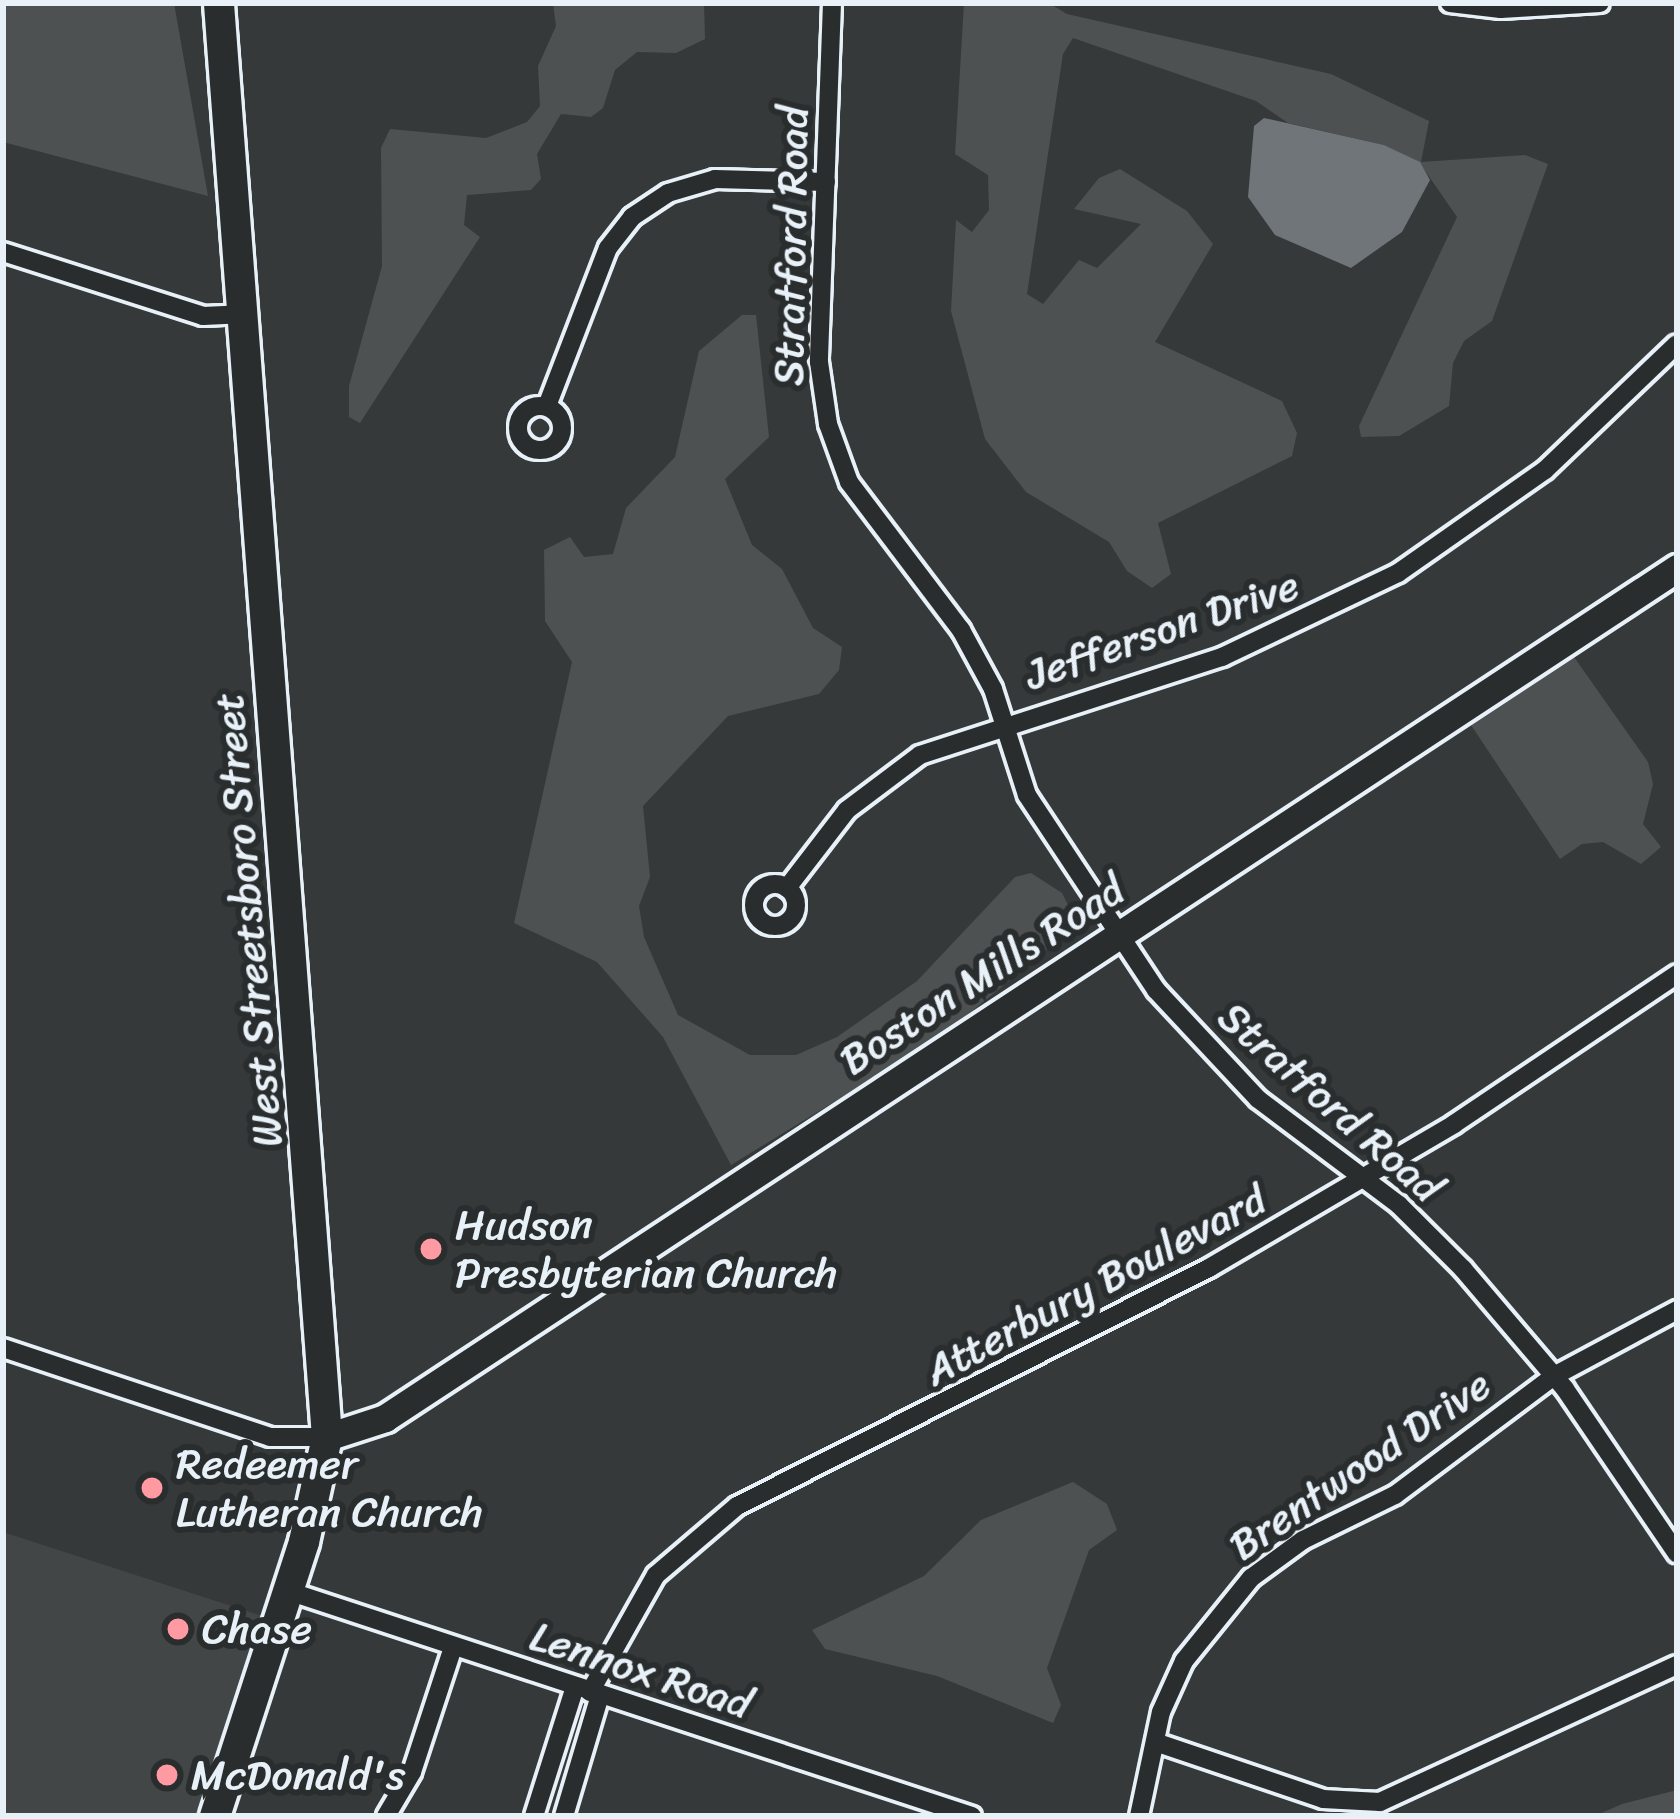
<!DOCTYPE html>
<html>
<head>
<meta charset="utf-8">
<style>
  body { margin:0 }
  #map { position:relative; width:1680px; height:1819px; overflow:hidden; background:#35393a; font-family:Sriracha,sans-serif }
  div>[style] { position:absolute }
  [style*='--x'] { left:calc(var(--x)*1px); top:calc(var(--y)*1px); width:calc(var(--w)*1px); rotate:calc(var(--a)*1deg) }
  .built>* { inset:0; background:#424647 }
  .green>* { inset:0; background:#4d5152 }
  .water>* { inset:0; background:#707579 }
  .roads { filter:drop-shadow(3px 0 #e8f1f8) drop-shadow(-3px 0 #e8f1f8) drop-shadow(0 3px #e8f1f8) drop-shadow(0 -3px #e8f1f8) }
  .street>* { height:18px; margin:-9px; padding:0 9px; transform-origin:9px; border-radius:9px; background:#2a2d2e }
  .street>.ring { margin:-9px; padding:0; box-sizing:content-box; background:none; border:18px solid #2a2d2e; border-radius:50% }
  .secondary>* { height:27px; margin:-13.5px; padding:0 13.5px; transform-origin:13.5px; border-radius:13.5px; background:#2a2d2e }
  .primary>* { height:30px; margin:-15px; padding:0 15px; transform-origin:15px; border-radius:15px; background:#2a2d2e }
  .dots>* { width:33px; height:33px; translate:-50% -50%; box-sizing:border-box; border:6px solid #2a2d2e; border-radius:50% }
  span { translate:-50% -50%; white-space:nowrap; text-align:center; line-height:1.15; -webkit-text-stroke:12px #2a2d2e; paint-order:stroke }
  .street-label { font-size:42px; color:#e8f1f8 }
  .poi-label { font-size:42px; color:#e8f1f8 }
  .left { translate:0 -50%; text-align:left }
  .frame { position:absolute; inset:0; border:6px solid #e8f1f8; pointer-events:none }
</style>
</head>
<body>
<div id="map">
  <div class="built">
    <div style="clip-path:polygon(3px 1532px,262px 1616px,199px 1816px,3px 1816px)"></div>
  </div>
  <div class="green">
    <div style="clip-path:polygon(3px 3px,174px 3px,208px 196px,3px 142px)"></div>
    <div style="clip-path:polygon(553px 3px,704px 3px,705px 39px,676px 53px,637px 52px,615px 70px,603px 108px,591px 117px,561px 114px,537px 154px,541px 179px,531px 190px,467px 195px,464px 225px,480px 237px,360px 423px,349px 417px,349px 386px,382px 266px,381px 148px,390px 129px,486px 138px,527px 122px,540px 106px,538px 66px,556px 26px)"></div>
    <div style="clip-path:polygon(964px 3px,1049px 3px,1067px 14px,1331px 74px,1429px 121px,1421px 162px,1525px 155px,1548px 164px,1492px 321px,1464px 341px,1453px 363px,1449px 406px,1399px 436px,1361px 437px,1359px 426px,1457px 217px,1419px 162px,1384px 145px,1288px 123px,1256px 101px,1073px 38px,1063px 54px,1027px 294px,1043px 304px,1079px 260px,1097px 268px,1141px 224px,1074px 209px,1099px 178px,1120px 169px,1187px 211px,1213px 244px,1155px 342px,1282px 401px,1297px 433px,1292px 456px,1158px 523px,1171px 574px,1152px 588px,1127px 571px,1109px 542px,1026px 492px,985px 439px,951px 311px,956px 220px,972px 232px,989px 210px,988px 175px,955px 154px)"></div>
    <div style="clip-path:polygon(742px 315px,756px 315px,769px 437px,725px 479px,752px 545px,782px 569px,813px 628px,842px 647px,839px 670px,819px 694px,728px 716px,643px 806px,650px 877px,639px 906px,644px 937px,678px 1015px,750px 1055px,796px 1055px,837px 1037px,917px 981px,1015px 877px,1031px 873px,1062px 893px,1070px 909px,1045px 952px,940px 1037px,731px 1165px,663px 1037px,597px 962px,514px 923px,572px 662px,545px 621px,544px 550px,570px 537px,584px 557px,613px 554px,626px 508px,675px 457px,699px 351px)"></div>
    <div style="clip-path:polygon(1574px 657px,1648px 762px,1653px 784px,1643px 824px,1661px 847px,1641px 864px,1603px 842px,1582px 844px,1560px 859px,1471px 725px)"></div>
    <div style="clip-path:polygon(1073px 1482px,1107px 1504px,1117px 1530px,1089px 1550px,1047px 1668px,1061px 1705px,1053px 1723px,937px 1676px,825px 1649px,812px 1630px,924px 1576px,981px 1520px)"></div>
    <div style="clip-path:polygon(1677px 1790px,1677px 1816px,1595px 1816px,1622px 1804px)"></div>
  </div>
  <div class="water">
    <div style="clip-path:polygon(1264px 118px,1384px 145px,1420px 162px,1430px 180px,1402px 232px,1351px 268px,1275px 235px,1248px 197px,1254px 126px)"></div>
  </div>
  <div class="roads">
    <div class="street">
      <div style="--x:832;--y:3;--w:359;--a:92.1"></div>
      <div style="--x:819;--y:362;--w:63;--a:81.7"></div>
      <div style="--x:828;--y:424;--w:62;--a:70.1"></div>
      <div style="--x:849;--y:482;--w:186;--a:52.9"></div>
      <div style="--x:961;--y:630;--w:67;--a:61.5"></div>
      <div style="--x:993;--y:689;--w:111;--a:72.2"></div>
      <div style="--x:1027;--y:795;--w:234;--a:56.5"></div>
      <div style="--x:1156;--y:990;--w:149;--a:46.9"></div>
      <div style="--x:1258;--y:1099;--w:176;--a:36.9"></div>
      <div style="--x:1399;--y:1205;--w:91;--a:45"></div>
      <div style="--x:1463;--y:1269;--w:157;--a:49.6"></div>
      <div style="--x:1565;--y:1389;--w:199;--a:55.8"></div>
      <div style="--x:1450;--y:3;--w:51;--a:6.7"></div>
      <div style="--x:1501;--y:9;--w:99;--a:-3.5"></div>
      <div style="--x:3;--y:252;--w:210;--a:17.7"></div>
      <div style="--x:203;--y:316;--w:43;--a:-2.7"></div>
      <div class="ring" style="left:518px;top:406px;width:26px;height:26px"></div>
      <div style="--x:547;--y:406;--w:169;--a:-68.9"></div>
      <div style="--x:608;--y:248;--w:39;--a:-52"></div>
      <div style="--x:632;--y:217;--w:43;--a:-33.7"></div>
      <div style="--x:668;--y:193;--w:49;--a:-16.6"></div>
      <div style="--x:715;--y:179;--w:111;--a:1.5"></div>
      <div class="ring" style="left:754px;top:884px;width:24px;height:24px"></div>
      <div style="--x:787;--y:888;--w:98;--a:-52.4"></div>
      <div style="--x:847;--y:810;--w:91;--a:-37"></div>
      <div style="--x:920;--y:755;--w:318;--a:-18"></div>
      <div style="--x:1222;--y:657;--w:195;--a:-25.5"></div>
      <div style="--x:1398;--y:573;--w:179;--a:-35"></div>
      <div style="--x:1545;--y:470;--w:182;--a:-43.7"></div>
      <div style="--x:3;--y:1348;--w:281;--a:18.4"></div>
      <div style="--x:270;--y:1437;--w:57;--a:0"></div>
      <div style="--x:288;--y:1591;--w:720;--a:18.21"></div>
      <div style="--x:590;--y:1692;--w:134;--a:-60.6"></div>
      <div style="--x:656;--y:1575;--w:106;--a:-40.4"></div>
      <div style="--x:737;--y:1506;--w:529;--a:-26.76"></div>
      <div style="--x:1209;--y:1268;--w:284;--a:-30.4"></div>
      <div style="--x:1454;--y:1124;--w:269;--a:-33.9"></div>
      <div style="--x:1155;--y:1742;--w:177;--a:18.7"></div>
      <div style="--x:1323;--y:1799;--w:57;--a:3"></div>
      <div style="--x:1380;--y:1802;--w:327;--a:-24.8"></div>
      <div style="--x:386;--y:1816;--w:51;--a:-59.4"></div>
      <div style="--x:412;--y:1772;--w:132;--a:-71.8"></div>
      <div style="--x:534;--y:1816;--w:135;--a:-72.4"></div>
      <div style="--x:564;--y:1816;--w:126;--a:-73.4"></div>
      <div style="--x:1139;--y:1816;--w:106;--a:-78.1"></div>
      <div style="--x:1161;--y:1712;--w:56;--a:-65.7"></div>
      <div style="--x:1184;--y:1661;--w:107;--a:-51.1"></div>
      <div style="--x:1251;--y:1578;--w:64;--a:-36.2"></div>
      <div style="--x:1303;--y:1540;--w:102;--a:-26.1"></div>
      <div style="--x:1395;--y:1495;--w:199;--a:-36.8"></div>
      <div style="--x:1554;--y:1376;--w:140;--a:-28.2"></div>
    </div>
    <div class="secondary">
      <div style="--x:327;--y:1437;--w:61;--a:-18.1"></div>
      <div style="--x:385;--y:1418;--w:1547;--a:-33.34"></div>
    </div>
    <div class="primary">
      <div style="--x:215;--y:1816;--w:288;--a:-72"></div>
      <div style="--x:304;--y:1542;--w:107;--a:-77.6"></div>
      <div style="--x:327;--y:1437;--w:1438;--a:-94.31"></div>
    </div>
  </div>
  <div class="dots">
    <div style="left:431px;top:1249px;background:#ff9aa2"></div>
    <div style="left:152px;top:1488px;background:#ff9aa2"></div>
    <div style="left:178px;top:1629px;background:#ff9aa2"></div>
    <div style="left:167px;top:1775px;background:#ff9aa2"></div>
  </div>
  <div class="street-label">
    <span style="left:791px;top:246px;rotate:-89deg">Stratford Road</span>
    <span style="left:1162px;top:630px;rotate:-19deg">Jefferson Drive</span>
    <span style="left:248px;top:920px;rotate:-95deg">West Streetsboro Street</span>
    <span style="left:982px;top:975px;rotate:-33deg">Boston Mills Road</span>
    <span style="left:1330px;top:1102px;rotate:41deg">Stratford Road</span>
    <span style="left:1095px;top:1285px;rotate:-28deg">Atterbury Boulevard</span>
    <span style="left:1360px;top:1465px;rotate:-34deg">Brentwood Drive</span>
    <span style="left:641px;top:1670px;rotate:18deg">Lennox Road</span>
  </div>
  <div class="poi-label">
    <span class="left" style="left:455px;top:1249px">Hudson<br>Presbyterian Church</span>
    <span class="left" style="left:176px;top:1488px">Redeemer<br>Lutheran Church</span>
    <span class="left" style="left:202px;top:1629px">Chase</span>
    <span class="left" style="left:191px;top:1775px">McDonald's</span>
  </div>
  <div class="frame"></div>
</div>
</body>
</html>
